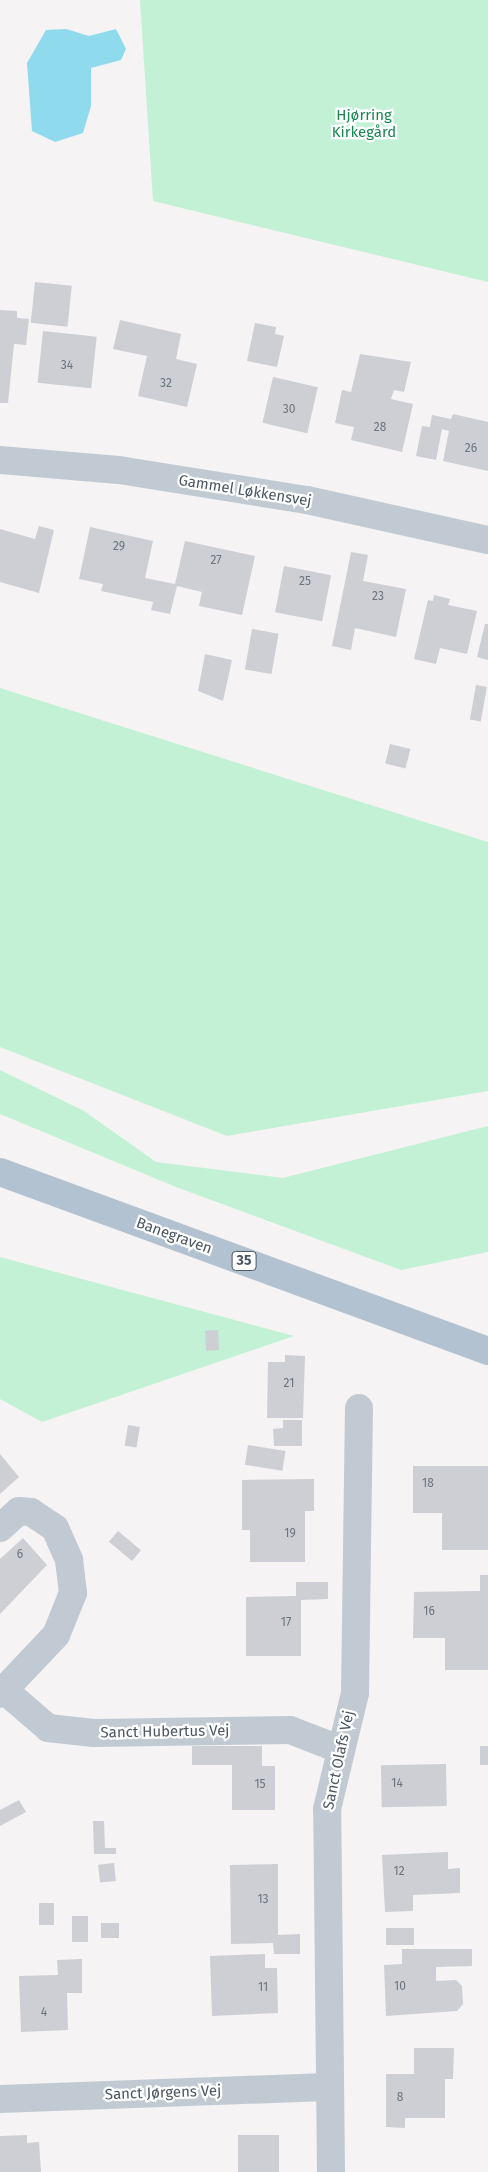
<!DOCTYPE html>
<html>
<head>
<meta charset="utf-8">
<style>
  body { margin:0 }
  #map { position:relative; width:488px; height:2172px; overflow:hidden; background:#f5f3f3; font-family:"Fira Sans",sans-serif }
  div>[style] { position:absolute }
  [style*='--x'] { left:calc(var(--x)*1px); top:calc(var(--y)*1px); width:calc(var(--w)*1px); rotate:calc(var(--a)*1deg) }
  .green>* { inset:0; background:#c3f1d5 }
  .water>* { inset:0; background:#90daee }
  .building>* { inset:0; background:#cdcfd5; transform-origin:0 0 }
  .minor>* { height:28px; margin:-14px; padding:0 14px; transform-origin:14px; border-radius:14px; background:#c1cad2 }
  .major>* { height:28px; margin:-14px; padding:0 14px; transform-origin:14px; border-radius:14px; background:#b3c2d1 }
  span { translate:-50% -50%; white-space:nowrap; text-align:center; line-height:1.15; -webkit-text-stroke:4.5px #fff; paint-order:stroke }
  .number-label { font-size:12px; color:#6b747e }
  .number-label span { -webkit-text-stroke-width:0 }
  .shield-label span { padding:1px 4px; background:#fff; border:1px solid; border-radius:4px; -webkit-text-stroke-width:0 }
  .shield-label { font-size:14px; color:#4a5661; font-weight:700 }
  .park-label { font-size:15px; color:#17864f }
  .street-label { font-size:15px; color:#4a5661 }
</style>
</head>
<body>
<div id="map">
  <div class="green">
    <div style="clip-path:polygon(140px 0,488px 0,488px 282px,153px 201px)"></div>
    <div style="clip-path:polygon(0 688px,488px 842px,488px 1091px,227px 1136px,0 1047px)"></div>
    <div style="clip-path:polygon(0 1070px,84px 1111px,156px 1162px,283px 1178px,488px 1126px,488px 1252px,401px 1270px,176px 1187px,0 1114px)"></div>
    <div style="clip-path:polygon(0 1257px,294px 1336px,42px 1422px,0 1399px)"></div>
  </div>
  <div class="water">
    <div style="clip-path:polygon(66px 29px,89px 36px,116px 29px,126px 49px,121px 60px,91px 68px,91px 106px,83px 133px,55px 142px,32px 131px,27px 63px,46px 30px)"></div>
  </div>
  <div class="building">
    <div style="left:35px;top:282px;width:37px;height:41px;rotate:6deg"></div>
    <div style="clip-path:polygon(0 310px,17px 311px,17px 318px,29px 319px,26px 345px,14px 344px,8px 403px,0 403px)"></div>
    <div style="clip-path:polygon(120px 320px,181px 334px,176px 359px,197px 364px,187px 407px,138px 396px,147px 356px,113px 349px)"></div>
    <div style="clip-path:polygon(255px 323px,276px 327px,275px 334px,284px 336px,277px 367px,247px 361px)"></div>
    <div style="left:43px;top:331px;width:54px;height:52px;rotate:6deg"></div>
    <div style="clip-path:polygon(360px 354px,411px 362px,404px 392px,394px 390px,391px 399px,413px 404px,402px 452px,351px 440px,354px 427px,335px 423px,342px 390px,351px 392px)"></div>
    <div style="left:273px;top:377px;width:46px;height:47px;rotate:13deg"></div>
    <div style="clip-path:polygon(453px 414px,488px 422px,488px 471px,443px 461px,449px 431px,442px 429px,436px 460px,416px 456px,422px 426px,430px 427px,432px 415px,451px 419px)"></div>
    <div style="clip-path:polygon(39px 526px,54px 530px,39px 593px,0 582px,0 529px,35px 539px)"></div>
    <div style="clip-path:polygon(90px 527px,153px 541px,145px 578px,175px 584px,185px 541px,255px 556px,242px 615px,199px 606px,202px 592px,177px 586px,170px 614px,151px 610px,153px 602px,101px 591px,103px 584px,79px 579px)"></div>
    <div style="clip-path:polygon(351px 552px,368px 555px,363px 581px,406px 589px,396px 637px,355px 628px,351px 650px,332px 646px)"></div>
    <div style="left:284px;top:566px;width:48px;height:47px;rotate:11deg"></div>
    <div style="clip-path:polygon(434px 595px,450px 599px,448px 605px,477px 611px,467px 654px,440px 648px,436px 664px,414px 659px,428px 600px,433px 601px)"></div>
    <div style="clip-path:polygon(485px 624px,488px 624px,488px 660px,477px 657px)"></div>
    <div style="left:252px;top:629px;width:27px;height:41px;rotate:10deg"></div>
    <div style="clip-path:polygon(205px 654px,232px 660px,223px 701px,198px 691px)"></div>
    <div style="left:476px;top:685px;width:11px;height:35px;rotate:10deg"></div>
    <div style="left:390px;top:744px;width:21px;height:20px;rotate:14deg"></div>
    <div style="left:218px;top:1330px;width:20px;height:13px;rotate:87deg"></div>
    <div style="clip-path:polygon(285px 1355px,305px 1356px,303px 1418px,267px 1418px,268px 1362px,285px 1362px)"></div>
    <div style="clip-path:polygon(283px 1420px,302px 1420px,302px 1446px,274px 1446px,273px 1429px,283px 1428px)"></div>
    <div style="left:128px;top:1425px;width:12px;height:21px;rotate:9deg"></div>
    <div style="left:248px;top:1445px;width:38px;height:20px;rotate:9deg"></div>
    <div style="clip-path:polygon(0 1454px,19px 1477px,0 1494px)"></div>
    <div style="clip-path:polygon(413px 1466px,488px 1466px,488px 1550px,442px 1550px,442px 1513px,413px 1513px)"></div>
    <div style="clip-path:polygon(314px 1479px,314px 1511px,305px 1511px,305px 1562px,250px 1562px,250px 1530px,242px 1530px,242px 1480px)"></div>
    <div style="left:118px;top:1531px;width:30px;height:14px;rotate:40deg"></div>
    <div style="clip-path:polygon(23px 1538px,47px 1565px,0 1614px,0 1559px)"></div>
    <div style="clip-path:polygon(480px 1575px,488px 1575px,488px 1670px,445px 1670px,445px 1638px,413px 1638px,414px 1592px,480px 1591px)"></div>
    <div style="clip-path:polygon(296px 1582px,328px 1582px,328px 1599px,301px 1600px,301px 1656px,246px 1656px,246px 1597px,296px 1596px)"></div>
    <div style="clip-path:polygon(192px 1746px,262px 1746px,262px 1766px,275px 1766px,275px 1810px,232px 1810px,232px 1765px,192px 1765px)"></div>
    <div style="left:480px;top:1746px;width:8px;height:19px"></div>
    <div style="left:446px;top:1764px;width:42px;height:65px;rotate:89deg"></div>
    <div style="clip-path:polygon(19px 1800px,26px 1812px,0 1826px,0 1810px)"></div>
    <div style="clip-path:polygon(93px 1821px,104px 1821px,105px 1848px,116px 1848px,116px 1854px,94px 1854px)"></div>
    <div style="clip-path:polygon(448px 1852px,448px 1869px,460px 1868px,460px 1893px,413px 1895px,413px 1911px,385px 1912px,382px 1855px)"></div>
    <div style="left:114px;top:1863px;width:18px;height:16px;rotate:84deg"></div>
    <div style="clip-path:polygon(278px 1864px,278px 1935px,300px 1934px,300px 1954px,274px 1954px,273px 1943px,231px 1944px,230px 1865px)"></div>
    <div style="left:39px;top:1903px;width:15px;height:22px"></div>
    <div style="left:88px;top:1916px;width:26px;height:16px;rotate:90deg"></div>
    <div style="left:119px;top:1923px;width:15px;height:18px;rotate:90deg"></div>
    <div style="left:386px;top:1928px;width:28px;height:17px"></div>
    <div style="clip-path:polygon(402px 1949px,472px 1949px,472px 1966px,436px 1967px,436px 1981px,456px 1980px,462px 1986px,463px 2004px,457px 2011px,386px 2016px,384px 1965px,402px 1964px)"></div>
    <div style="clip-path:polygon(265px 1954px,265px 1968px,277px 1968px,278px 2013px,212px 2016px,210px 1956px)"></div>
    <div style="clip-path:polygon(82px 1959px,82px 1993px,67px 1993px,68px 2030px,21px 2032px,19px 1976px,58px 1975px,57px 1960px)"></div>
    <div style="clip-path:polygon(414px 2048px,454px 2048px,453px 2079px,445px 2079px,445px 2118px,405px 2118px,405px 2128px,386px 2127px,386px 2074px,414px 2074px)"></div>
    <div style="clip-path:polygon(27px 2135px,27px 2143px,39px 2142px,41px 2172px,0 2172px,0 2136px)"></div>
    <div style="left:238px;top:2135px;width:41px;height:37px"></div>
  </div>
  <div class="minor">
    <div style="--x:0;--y:460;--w:119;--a:4.8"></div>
    <div style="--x:119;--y:470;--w:190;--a:9.1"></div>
    <div style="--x:307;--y:500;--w:185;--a:12.5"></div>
    <div style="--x:0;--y:1528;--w:25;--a:-42"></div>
    <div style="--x:19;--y:1511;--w:12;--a:5"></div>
    <div style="--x:31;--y:1512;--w:29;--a:34"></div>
    <div style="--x:55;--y:1528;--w:35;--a:66"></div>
    <div style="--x:69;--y:1560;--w:33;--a:83"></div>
    <div style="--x:73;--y:1593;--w:45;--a:112"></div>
    <div style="--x:56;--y:1635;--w:81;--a:133.5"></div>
    <div style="--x:3;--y:1689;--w:60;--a:40.9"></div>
    <div style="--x:48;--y:1728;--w:46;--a:6.2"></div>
    <div style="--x:94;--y:1733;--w:196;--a:-0.9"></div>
    <div style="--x:290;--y:1730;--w:53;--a:21.2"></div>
    <div style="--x:0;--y:2099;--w:327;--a:-2.1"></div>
    <div style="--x:331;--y:2172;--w:363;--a:-90.6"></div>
    <div style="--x:327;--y:1809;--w:119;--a:-76.4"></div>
    <div style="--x:355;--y:1693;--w:285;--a:-89.2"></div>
  </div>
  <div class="major">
    <div style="--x:0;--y:1172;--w:520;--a:20.14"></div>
  </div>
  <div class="number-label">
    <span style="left:67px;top:366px">34</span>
    <span style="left:166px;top:384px">32</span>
    <span style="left:289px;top:410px">30</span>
    <span style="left:380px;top:428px">28</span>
    <span style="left:471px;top:449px">26</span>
    <span style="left:119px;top:547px">29</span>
    <span style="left:216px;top:561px">27</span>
    <span style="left:305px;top:582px">25</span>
    <span style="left:378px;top:597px">23</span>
    <span style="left:289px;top:1384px">21</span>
    <span style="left:428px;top:1484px">18</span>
    <span style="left:290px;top:1534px">19</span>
    <span style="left:20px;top:1555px">6</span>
    <span style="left:429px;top:1612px">16</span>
    <span style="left:286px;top:1623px">17</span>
    <span style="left:397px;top:1784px">14</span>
    <span style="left:260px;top:1785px">15</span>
    <span style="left:399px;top:1872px">12</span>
    <span style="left:263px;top:1900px">13</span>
    <span style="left:400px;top:1987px">10</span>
    <span style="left:263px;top:1988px">11</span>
    <span style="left:44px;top:2013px">4</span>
    <span style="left:400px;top:2098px">8</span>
  </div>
  <div class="shield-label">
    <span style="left:244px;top:1261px">35</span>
  </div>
  <div class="park-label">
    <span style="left:364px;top:124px">Hjørring<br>Kirkegård</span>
  </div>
  <div class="street-label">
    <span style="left:245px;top:491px;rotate:9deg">Gammel Løkkensvej</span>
    <span style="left:174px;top:1236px;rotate:20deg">Banegraven</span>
    <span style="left:165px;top:1732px;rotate:-1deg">Sanct Hubertus Vej</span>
    <span style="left:339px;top:1760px;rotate:-78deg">Sanct Olafs Vej</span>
    <span style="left:163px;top:2093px;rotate:-2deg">Sanct Jørgens Vej</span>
  </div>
</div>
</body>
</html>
